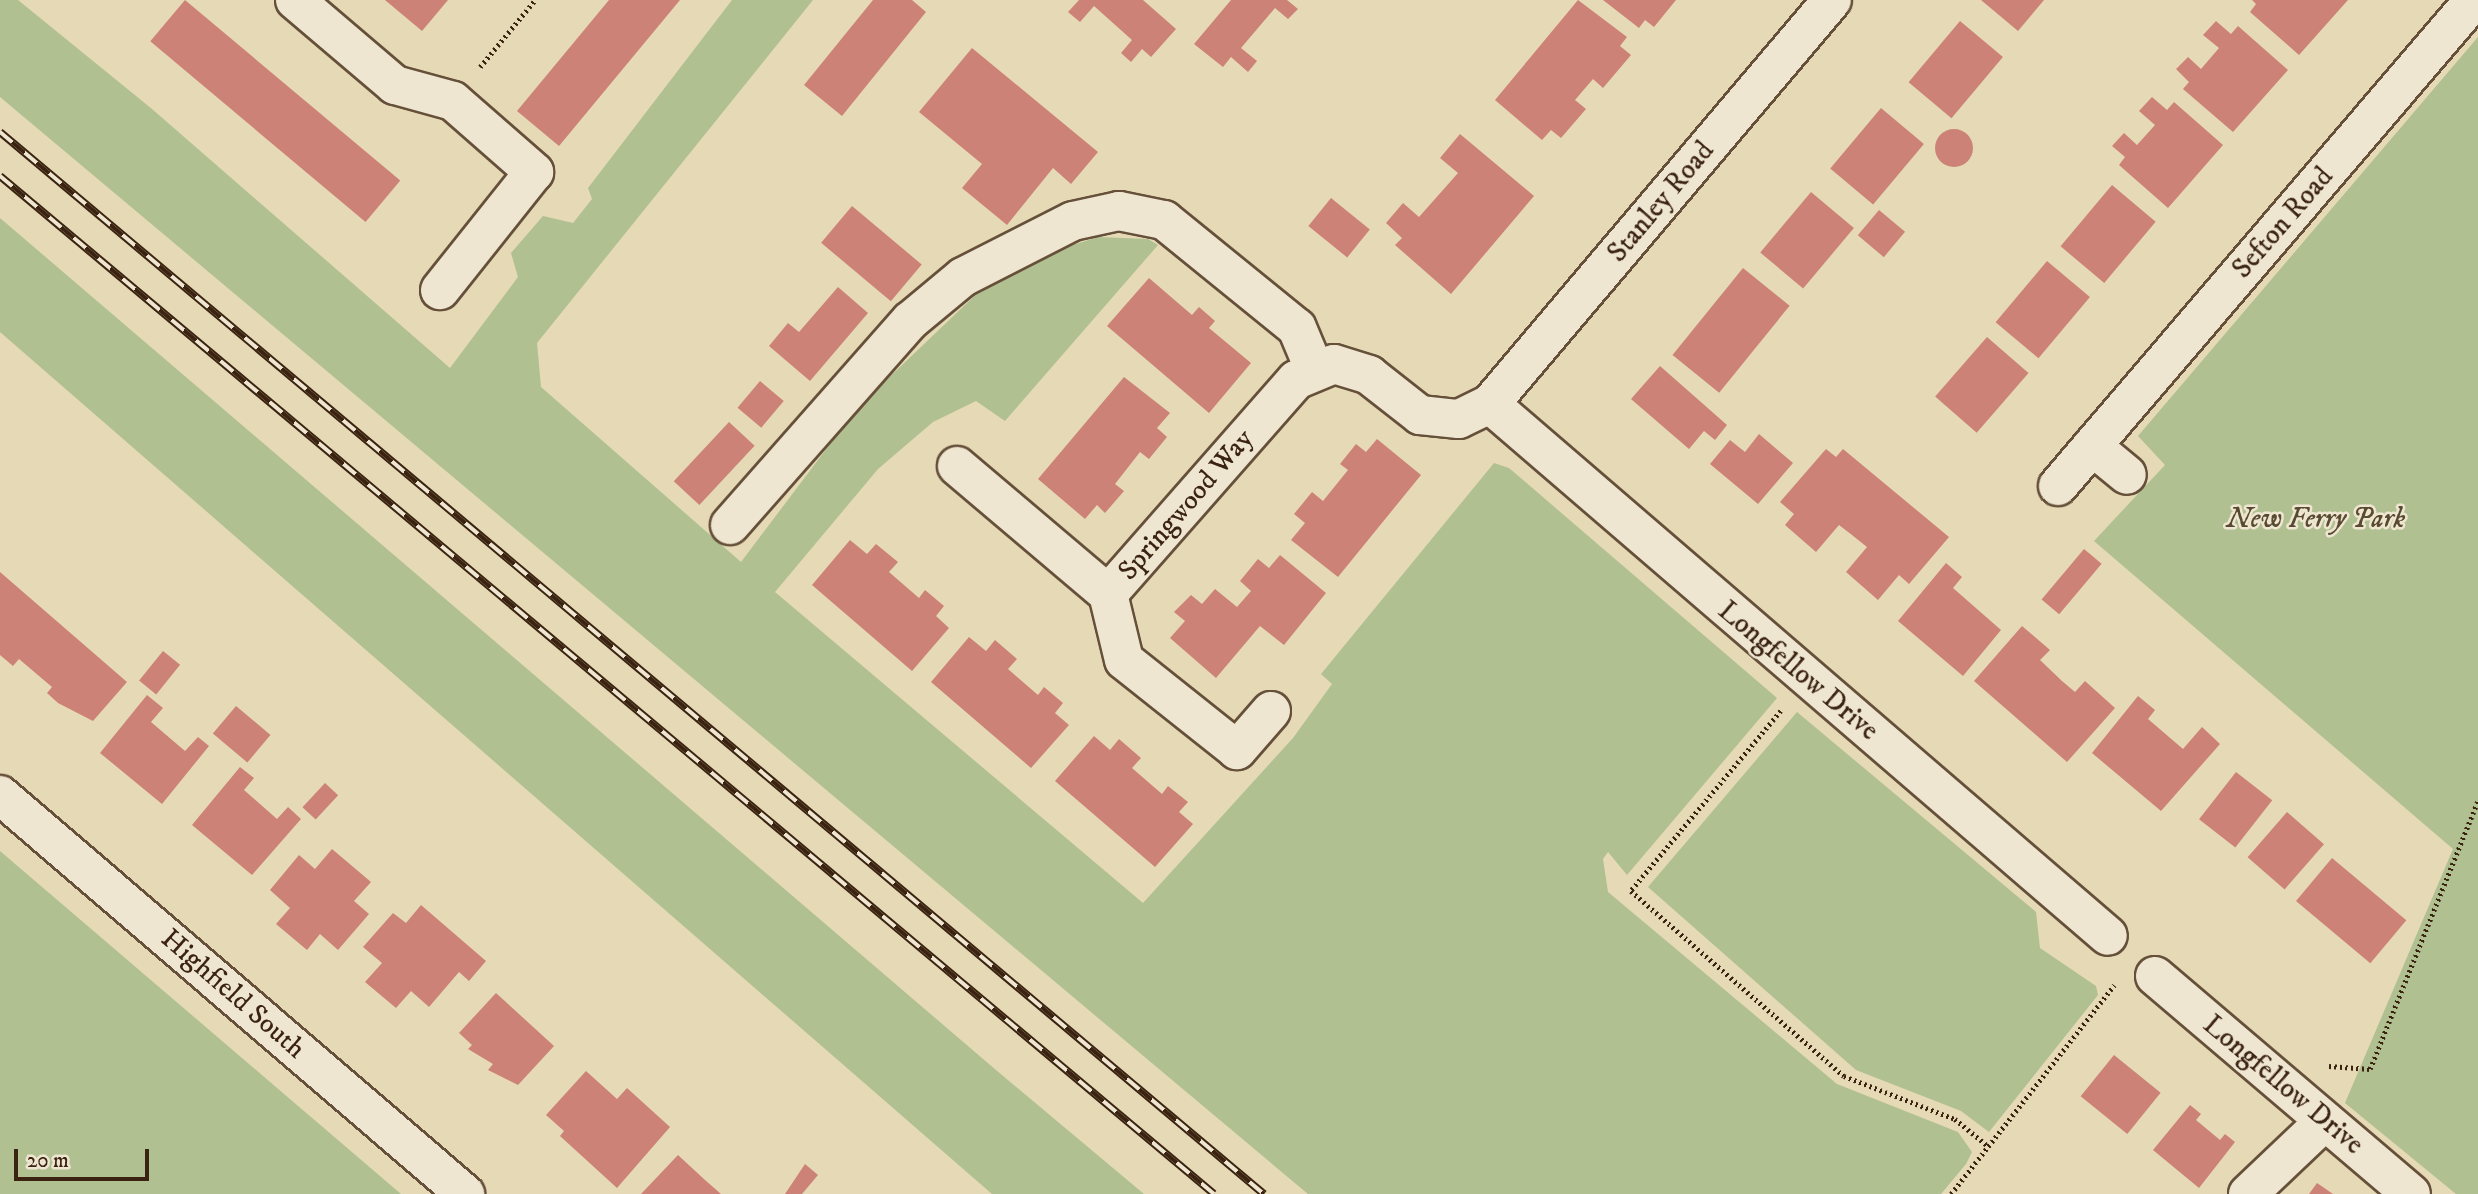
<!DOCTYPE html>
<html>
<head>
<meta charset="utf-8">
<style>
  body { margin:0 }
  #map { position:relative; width:2478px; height:1194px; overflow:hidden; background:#e5d9b6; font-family:"IM FELL DW Pica",serif }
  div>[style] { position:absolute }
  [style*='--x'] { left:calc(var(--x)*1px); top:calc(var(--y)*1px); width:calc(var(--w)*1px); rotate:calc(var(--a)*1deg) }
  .green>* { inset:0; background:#b0c091 }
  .building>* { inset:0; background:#cd8277; transform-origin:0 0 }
  .round { border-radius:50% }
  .path>* { height:4.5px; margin-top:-2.25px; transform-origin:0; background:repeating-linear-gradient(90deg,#3b2311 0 2px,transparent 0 5.5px) }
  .roads { filter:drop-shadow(2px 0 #66503a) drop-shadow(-2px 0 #66503a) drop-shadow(0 2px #66503a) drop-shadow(0 -2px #66503a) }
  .minor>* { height:38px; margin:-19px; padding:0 19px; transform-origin:19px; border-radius:19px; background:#eee6d0 }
  .rail>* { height:8px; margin-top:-4px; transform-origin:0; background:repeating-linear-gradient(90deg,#eee6d0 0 16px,#3b2311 0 32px); box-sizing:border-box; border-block:2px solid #3b2311 }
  span { translate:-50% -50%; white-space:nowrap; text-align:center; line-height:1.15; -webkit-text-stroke:5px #eee6d0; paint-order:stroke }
  .street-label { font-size:28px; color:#3b2311 }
  .park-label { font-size:28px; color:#584a31; font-style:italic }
  .scale { position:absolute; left:14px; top:1149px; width:135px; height:32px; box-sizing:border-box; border:4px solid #3b2311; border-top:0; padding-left:9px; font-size:21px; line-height:24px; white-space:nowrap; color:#3b2311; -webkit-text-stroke:5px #eee6d0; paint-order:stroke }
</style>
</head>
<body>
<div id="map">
  <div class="green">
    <div style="clip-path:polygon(0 0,18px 0,152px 109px,450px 368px,518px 277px,511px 253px,543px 216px,573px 223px,592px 199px,588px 188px,732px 0,813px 0,537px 343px,541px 387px,741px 562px,858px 407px,988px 283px,1051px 252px,1098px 237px,1148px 239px,1158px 245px,1005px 421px,976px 401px,933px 422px,878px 469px,775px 592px,1143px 903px,1293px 738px,1332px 684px,1321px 674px,1494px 463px,1509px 468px,1777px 698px,1627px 875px,1608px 852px,1603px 859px,1608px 892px,1837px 1084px,1958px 1132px,1972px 1152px,1966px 1164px,1941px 1194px,1308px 1194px,0 97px)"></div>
    <div style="clip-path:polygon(2478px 37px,2478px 1194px,2456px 1194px,2345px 1103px,2453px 849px,2094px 541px,2165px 465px,2138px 436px)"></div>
    <div style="clip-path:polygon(0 218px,996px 1070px,1144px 1194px,992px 1194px,0 332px)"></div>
    <div style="clip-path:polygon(1797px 712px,2036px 912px,2040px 948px,2096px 986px,2098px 995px,1989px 1132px,1961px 1111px,1856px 1070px,1648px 887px)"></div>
    <div style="clip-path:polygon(0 851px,401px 1194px,0 1194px)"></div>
  </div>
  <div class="building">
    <div style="left:185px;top:0;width:281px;height:54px;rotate:40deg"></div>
    <div style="clip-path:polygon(385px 0,448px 0,422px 31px)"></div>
    <div style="clip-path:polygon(609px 0,680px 0,559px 146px,517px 111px)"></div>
    <div style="clip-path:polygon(873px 0,912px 0,926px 12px,842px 116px,804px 85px)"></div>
    <div style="clip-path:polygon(1079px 0,1143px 0,1176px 29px,1151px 57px,1142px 49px,1131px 62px,1121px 53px,1132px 40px,1094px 6px,1080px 22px,1068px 12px)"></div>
    <div style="clip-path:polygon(1231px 0,1287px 0,1298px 9px,1288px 19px,1275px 8px,1241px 48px,1257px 61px,1248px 72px,1231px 57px,1223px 67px,1194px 44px)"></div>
    <div style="clip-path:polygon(1578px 0,1627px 37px,1620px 46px,1631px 55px,1603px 88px,1593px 79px,1575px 100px,1586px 109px,1561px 138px,1551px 130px,1542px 140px,1495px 100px)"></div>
    <div style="clip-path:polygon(1603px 0,1676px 0,1654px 27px,1645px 20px,1639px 28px)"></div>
    <div style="clip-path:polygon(1981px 0,2044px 0,2018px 31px)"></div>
    <div style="clip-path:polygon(2252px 0,2348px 0,2299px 55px,2250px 12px,2256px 4px)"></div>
    <div style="left:1960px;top:21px;width:56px;height:80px;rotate:40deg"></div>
    <div style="clip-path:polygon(2216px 21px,2231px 34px,2238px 26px,2288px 70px,2233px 132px,2183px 89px,2189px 82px,2176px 69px,2188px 57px,2201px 69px,2219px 48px,2203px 35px)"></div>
    <div style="clip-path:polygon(972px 48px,1098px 152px,1071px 184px,1053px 168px,1007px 225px,962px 188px,982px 164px,919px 112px)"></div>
    <div style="clip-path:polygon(2152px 97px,2167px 110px,2174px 102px,2223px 145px,2168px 208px,2119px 165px,2125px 157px,2112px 146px,2124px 133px,2137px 145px,2155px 125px,2139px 111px)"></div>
    <div style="left:1881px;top:108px;width:56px;height:79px;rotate:40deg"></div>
    <div class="round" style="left:1935px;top:129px;width:38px;height:38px"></div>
    <div style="clip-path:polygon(1460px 134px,1534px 196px,1451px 294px,1395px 245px,1402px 238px,1386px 223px,1403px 203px,1419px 217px,1458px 173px,1440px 158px)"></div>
    <div style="left:2112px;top:185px;width:57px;height:80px;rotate:40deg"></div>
    <div style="left:1811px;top:192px;width:56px;height:79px;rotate:40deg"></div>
    <div style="left:1331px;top:198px;width:50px;height:36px;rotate:39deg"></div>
    <div style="left:852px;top:206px;width:91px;height:48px;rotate:40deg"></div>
    <div style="left:1879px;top:210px;width:34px;height:33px;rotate:40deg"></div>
    <div style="left:2047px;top:261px;width:56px;height:80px;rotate:40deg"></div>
    <div style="left:1743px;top:268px;width:60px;height:112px;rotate:39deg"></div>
    <div style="clip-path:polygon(1149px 278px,1192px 315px,1199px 307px,1215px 321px,1209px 328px,1251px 363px,1209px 413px,1107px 326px)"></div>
    <div style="clip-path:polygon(838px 287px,868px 313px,810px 381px,769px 346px,788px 323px,799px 332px)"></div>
    <div style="left:1987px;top:337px;width:55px;height:79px;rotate:41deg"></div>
    <div style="clip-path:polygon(1660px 366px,1727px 425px,1715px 440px,1704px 431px,1689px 449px,1631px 399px)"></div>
    <div style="clip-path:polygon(1124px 377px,1170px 413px,1157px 428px,1167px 437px,1149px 459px,1140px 452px,1115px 484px,1124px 491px,1105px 513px,1097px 505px,1085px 519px,1038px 479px)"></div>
    <div style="left:760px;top:381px;width:31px;height:35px;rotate:40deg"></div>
    <div style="left:729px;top:422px;width:35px;height:81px;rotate:43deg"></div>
    <div style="clip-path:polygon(1759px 434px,1793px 463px,1758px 504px,1710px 464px,1730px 440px,1745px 452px)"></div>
    <div style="clip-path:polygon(1377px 439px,1421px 475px,1338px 577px,1291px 540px,1305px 523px,1294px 514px,1312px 492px,1323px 501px,1348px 470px,1340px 464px,1356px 444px,1366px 452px)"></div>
    <div style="clip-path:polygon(1826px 449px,1836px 457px,1843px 449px,1949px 537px,1909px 584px,1899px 575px,1878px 600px,1846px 572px,1867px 547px,1852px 535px,1839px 525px,1816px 552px,1785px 525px,1794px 514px,1780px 502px)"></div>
    <div style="clip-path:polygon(850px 540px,867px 554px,876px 544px,898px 562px,889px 572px,919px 598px,925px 590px,944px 606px,936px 616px,949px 628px,912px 671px,812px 585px)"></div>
    <div style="left:2084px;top:549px;width:23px;height:66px;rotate:40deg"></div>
    <div style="clip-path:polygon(1280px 555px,1326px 593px,1284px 645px,1260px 626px,1216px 678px,1170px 638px,1185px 621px,1174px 612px,1191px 595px,1202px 604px,1215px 589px,1237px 607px,1251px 591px,1240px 581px,1258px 559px,1269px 568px)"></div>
    <div style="clip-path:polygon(1946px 563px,1962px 577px,1953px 588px,2001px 630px,1963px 676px,1898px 621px)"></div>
    <div style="clip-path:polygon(0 572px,127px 682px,93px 721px,58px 703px,47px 693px,52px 687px,19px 659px,13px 666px,0 655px)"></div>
    <div style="clip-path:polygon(2022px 626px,2050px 650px,2040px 660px,2062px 681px,2075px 692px,2085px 681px,2115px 708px,2067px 762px,1974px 681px)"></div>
    <div style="clip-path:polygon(969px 637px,986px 651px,995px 640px,1017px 659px,1008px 669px,1038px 695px,1044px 687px,1063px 703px,1055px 713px,1069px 725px,1031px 768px,931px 682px)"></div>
    <div style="left:163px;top:651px;width:22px;height:38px;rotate:39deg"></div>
    <div style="clip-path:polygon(147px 695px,163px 708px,151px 722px,185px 751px,198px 737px,209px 746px,162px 804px,100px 753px)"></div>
    <div style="clip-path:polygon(2138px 696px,2155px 710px,2148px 719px,2183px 749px,2202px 727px,2220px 744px,2161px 811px,2092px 753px)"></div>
    <div style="left:236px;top:706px;width:45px;height:36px;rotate:40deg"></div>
    <div style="clip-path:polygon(1094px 736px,1110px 750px,1119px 739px,1141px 758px,1132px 768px,1162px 794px,1168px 786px,1188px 802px,1179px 812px,1193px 824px,1155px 867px,1055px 781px)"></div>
    <div style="clip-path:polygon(240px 767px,254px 778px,244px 790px,277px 819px,288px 807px,301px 819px,252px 875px,192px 825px)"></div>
    <div style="left:2236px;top:772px;width:46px;height:60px;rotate:38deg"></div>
    <div style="left:325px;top:783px;width:18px;height:33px;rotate:43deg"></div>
    <div style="left:2287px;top:812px;width:49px;height:60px;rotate:41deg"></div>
    <div style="clip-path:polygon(332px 849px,371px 882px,354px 901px,369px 914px,338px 950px,320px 934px,307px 950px,276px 924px,290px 908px,270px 890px,299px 855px,315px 869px)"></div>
    <div style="left:2332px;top:858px;width:97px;height:56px;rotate:40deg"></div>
    <div style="clip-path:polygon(421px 905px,486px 961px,469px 981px,459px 972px,429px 1007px,411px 991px,396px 1008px,365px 982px,382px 963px,363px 947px,393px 913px,406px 923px)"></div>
    <div style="clip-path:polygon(496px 993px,554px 1046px,518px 1085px,488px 1070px,493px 1064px,468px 1049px,472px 1045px,459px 1033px)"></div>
    <div style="left:2114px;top:1055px;width:60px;height:53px;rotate:39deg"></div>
    <div style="clip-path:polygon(586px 1071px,617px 1099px,627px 1088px,670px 1127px,617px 1188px,560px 1136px,564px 1131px,546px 1115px)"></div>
    <div style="clip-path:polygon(2190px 1105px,2201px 1114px,2196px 1120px,2220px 1140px,2225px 1134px,2235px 1142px,2199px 1188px,2153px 1150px)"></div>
    <div style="clip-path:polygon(678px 1155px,705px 1180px,721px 1194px,641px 1194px)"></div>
    <div style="clip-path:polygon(805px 1164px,818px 1175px,802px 1194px,785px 1194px)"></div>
    <div style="clip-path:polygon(2317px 1183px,2333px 1194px,2309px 1194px)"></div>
  </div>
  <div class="path">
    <div style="--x:480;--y:67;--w:87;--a:-50.6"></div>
    <div style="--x:1781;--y:711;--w:234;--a:129.8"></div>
    <div style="--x:1631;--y:891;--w:282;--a:41"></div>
    <div style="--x:1844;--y:1076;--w:119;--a:21.2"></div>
    <div style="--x:1955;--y:1119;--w:43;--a:39.3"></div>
    <div style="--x:2329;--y:1066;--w:41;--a:4.2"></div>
    <div style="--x:2370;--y:1069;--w:289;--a:-68.1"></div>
    <div style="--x:1951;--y:1194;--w:265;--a:-52"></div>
  </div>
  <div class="roads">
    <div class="minor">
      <div style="--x:295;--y:0;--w:131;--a:40.4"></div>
      <div style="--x:395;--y:85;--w:60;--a:15.4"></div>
      <div style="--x:453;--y:101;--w:108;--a:41.2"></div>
      <div style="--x:534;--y:172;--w:151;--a:128.5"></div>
      <div style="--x:1490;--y:404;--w:815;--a:40.72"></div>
      <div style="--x:2092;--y:446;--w:45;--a:39.6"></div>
      <div style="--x:957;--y:466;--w:198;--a:40.3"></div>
      <div style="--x:2058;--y:486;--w:640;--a:-49.44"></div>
      <div style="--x:730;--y:525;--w:272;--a:-48.6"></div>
      <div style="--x:910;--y:321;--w:69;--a:-39.7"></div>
      <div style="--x:963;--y:277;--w:123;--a:-27"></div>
      <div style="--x:1073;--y:221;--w:47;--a:-12.3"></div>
      <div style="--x:1119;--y:211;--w:46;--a:11.3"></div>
      <div style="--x:1164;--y:220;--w:171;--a:39.1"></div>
      <div style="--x:1297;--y:328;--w:47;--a:67.3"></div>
      <div style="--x:1271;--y:711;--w:52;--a:131.1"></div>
      <div style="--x:1237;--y:750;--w:144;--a:-141.5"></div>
      <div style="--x:1124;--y:660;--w:68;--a:-103.6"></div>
      <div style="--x:1108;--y:594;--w:285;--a:-48.7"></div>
      <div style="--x:1296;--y:380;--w:41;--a:-22.8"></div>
      <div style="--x:1334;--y:364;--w:37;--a:17"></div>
      <div style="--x:1369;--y:375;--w:65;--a:38.1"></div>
      <div style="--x:1420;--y:415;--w:39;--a:6"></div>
      <div style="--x:1459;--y:419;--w:34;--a:-26"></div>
      <div style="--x:1490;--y:404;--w:529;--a:-49.75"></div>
      <div style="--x:0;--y:795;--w:613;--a:40.63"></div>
      <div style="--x:2155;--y:976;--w:336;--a:40.4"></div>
      <div style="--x:2248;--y:1194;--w:106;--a:-43.5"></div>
    </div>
  </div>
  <div class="rail">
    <div style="--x:0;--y:132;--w:1651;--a:40.04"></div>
    <div style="--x:0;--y:176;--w:1584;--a:39.98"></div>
  </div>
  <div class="street-label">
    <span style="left:1661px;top:202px;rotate:-50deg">Stanley Road</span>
    <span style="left:2283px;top:223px;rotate:-49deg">Sefton Road</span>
    <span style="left:1186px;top:505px;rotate:-49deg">Springwood Way</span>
    <span style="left:1798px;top:671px;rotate:40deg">Longfellow Drive</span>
    <span style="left:233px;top:994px;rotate:41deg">Highfield South</span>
    <span style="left:2283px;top:1085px;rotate:40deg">Longfellow Drive</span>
  </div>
  <div class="park-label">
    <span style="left:2316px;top:519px">New Ferry Park</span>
  </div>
  <div class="scale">20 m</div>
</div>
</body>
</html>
